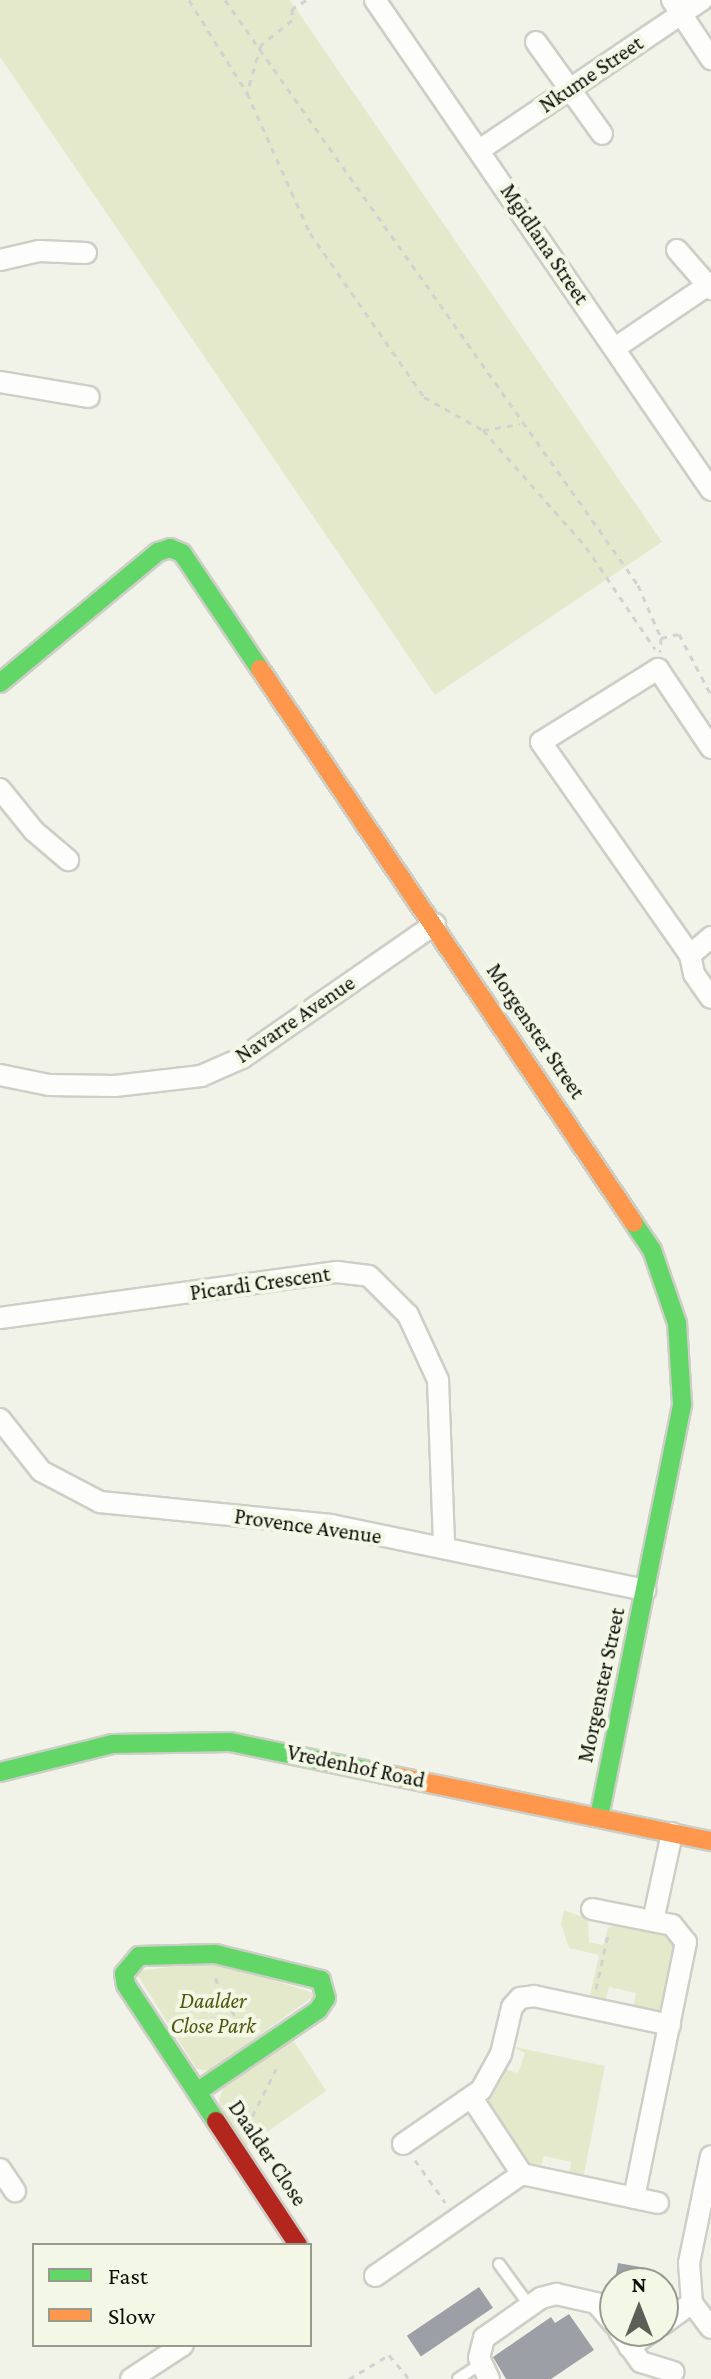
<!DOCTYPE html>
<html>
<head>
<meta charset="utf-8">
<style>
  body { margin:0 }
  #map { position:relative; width:711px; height:2379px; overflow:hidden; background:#f1f3e9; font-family:"Crimson Pro",serif }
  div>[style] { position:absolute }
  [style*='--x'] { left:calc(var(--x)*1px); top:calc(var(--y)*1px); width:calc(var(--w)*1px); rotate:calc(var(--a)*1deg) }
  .green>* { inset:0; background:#e4e9cc }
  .building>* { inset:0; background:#9ca0a6; transform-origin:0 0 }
  .path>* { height:3px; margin-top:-1.5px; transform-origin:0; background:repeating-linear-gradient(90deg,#d2d2d0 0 6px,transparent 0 12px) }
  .roads { filter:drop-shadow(2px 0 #cdcfc7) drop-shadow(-2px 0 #cdcfc7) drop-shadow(0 2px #cdcfc7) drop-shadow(0 -2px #cdcfc7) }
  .lane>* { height:10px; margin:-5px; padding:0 5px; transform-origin:5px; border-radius:5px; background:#fdfdfc }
  .street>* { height:20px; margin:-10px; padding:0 10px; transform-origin:10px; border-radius:10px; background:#fdfdfc }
  .fast>* { height:18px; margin:-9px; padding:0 9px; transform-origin:9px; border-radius:9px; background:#63d668 }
  .slow>* { height:18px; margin:-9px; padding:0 9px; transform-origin:9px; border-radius:9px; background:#ff974d }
  .jam>* { height:18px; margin:-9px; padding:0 9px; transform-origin:9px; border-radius:9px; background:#b3261e }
  span { translate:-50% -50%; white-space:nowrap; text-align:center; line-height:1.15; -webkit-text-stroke:8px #f3f7e5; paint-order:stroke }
  .street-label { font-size:22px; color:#0e0f09 }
  .park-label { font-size:22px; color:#4f560c; font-style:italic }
  .legend { position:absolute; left:32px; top:2243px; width:280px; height:104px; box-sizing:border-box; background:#f3f7e5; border:2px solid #979a8d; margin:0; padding:10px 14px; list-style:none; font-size:24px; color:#0e0f09 }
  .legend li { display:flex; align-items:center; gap:16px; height:40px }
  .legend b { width:40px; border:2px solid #979a8d }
  .north { position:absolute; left:599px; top:2267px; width:80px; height:80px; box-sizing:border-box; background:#f3f7e5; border:2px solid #979a8d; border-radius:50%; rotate:0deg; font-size:22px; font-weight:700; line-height:32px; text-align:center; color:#0e0f09 }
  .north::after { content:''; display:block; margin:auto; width:28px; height:36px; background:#5d5f57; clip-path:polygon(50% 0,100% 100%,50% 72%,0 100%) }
</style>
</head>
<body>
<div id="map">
  <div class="green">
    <div style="clip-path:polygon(0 0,290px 0,662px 542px,435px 695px,0 57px)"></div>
    <div style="clip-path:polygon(564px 1910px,588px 1919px,589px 1942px,603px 1945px,608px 1928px,618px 1923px,678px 1938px,665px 2006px,656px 2012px,633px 2009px,636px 1993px,609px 1987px,605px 2003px,589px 2000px,599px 1955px,569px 1948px,561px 1924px)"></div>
    <div style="clip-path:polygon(216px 1962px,317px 1994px,209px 2071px,202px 2070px,196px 2068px,135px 1971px)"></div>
    <div style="clip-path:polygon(292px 2038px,326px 2091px,245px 2147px,219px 2103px,223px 2087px)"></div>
    <div style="clip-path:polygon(511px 2046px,605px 2066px,583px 2179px,569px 2176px,571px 2162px,544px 2156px,540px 2170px,529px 2166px,488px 2105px,502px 2068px,518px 2073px,525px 2053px)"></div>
  </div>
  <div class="building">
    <div style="left:618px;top:2263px;width:27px;height:14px;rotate:10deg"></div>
    <div style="left:479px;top:2287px;width:25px;height:87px;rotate:56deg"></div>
    <div style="clip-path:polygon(569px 2314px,594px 2350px,551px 2379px,506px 2379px,493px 2357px,551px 2317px,555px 2323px)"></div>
  </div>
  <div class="path">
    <div style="--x:189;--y:0;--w:110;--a:58.1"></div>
    <div style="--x:225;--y:0;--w:716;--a:54.78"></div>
    <div style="--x:638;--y:585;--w:58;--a:66.5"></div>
    <div style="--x:661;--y:638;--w:14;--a:94"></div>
    <div style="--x:306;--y:0;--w:17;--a:147"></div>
    <div style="--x:292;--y:9;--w:11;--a:90"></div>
    <div style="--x:292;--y:20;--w:40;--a:141"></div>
    <div style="--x:261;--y:45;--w:50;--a:106.3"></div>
    <div style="--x:247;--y:93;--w:154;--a:65.8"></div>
    <div style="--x:310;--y:233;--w:200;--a:55.2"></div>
    <div style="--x:424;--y:397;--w:68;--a:29.2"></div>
    <div style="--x:483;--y:430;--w:37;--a:-9"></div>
    <div style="--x:483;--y:430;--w:156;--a:48.6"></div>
    <div style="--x:586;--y:547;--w:123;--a:55.9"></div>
    <div style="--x:661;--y:638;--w:18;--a:-13"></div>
    <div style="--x:679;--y:634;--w:69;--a:62.3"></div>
    <div style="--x:215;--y:1978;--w:61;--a:62.6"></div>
    <div style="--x:596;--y:1989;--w:60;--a:-77.6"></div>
    <div style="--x:247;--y:2127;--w:65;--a:-63.4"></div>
    <div style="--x:415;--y:2160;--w:52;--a:54.5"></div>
    <div style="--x:349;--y:2379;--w:47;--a:-31"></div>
    <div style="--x:389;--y:2355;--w:31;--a:50"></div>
  </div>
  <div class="roads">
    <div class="lane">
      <div style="--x:499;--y:2264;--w:51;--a:53.8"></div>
      <div style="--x:458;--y:2379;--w:27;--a:-34"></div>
    </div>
    <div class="street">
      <div style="--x:375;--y:0;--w:594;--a:55.56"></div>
      <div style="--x:672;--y:0;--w:71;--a:56.5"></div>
      <div style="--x:536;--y:42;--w:113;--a:54.3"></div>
      <div style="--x:481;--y:149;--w:267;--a:-34"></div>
      <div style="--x:677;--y:250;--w:52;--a:48.9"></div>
      <div style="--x:0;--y:260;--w:40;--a:-13"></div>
      <div style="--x:39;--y:251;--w:47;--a:2.4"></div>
      <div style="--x:615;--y:348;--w:116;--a:-34.1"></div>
      <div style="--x:0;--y:382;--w:90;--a:9.6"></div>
      <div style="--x:0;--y:789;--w:54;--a:51"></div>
      <div style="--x:34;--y:831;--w:45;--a:40.5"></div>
      <div style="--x:711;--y:937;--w:28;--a:139"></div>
      <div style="--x:690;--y:955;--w:19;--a:78"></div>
      <div style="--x:694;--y:974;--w:29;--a:55"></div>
      <div style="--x:690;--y:955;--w:260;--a:-125"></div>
      <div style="--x:541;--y:742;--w:138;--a:-32"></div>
      <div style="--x:658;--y:669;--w:95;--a:56.1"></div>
      <div style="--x:0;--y:1075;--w:50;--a:11.5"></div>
      <div style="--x:49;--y:1085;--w:66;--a:0.9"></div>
      <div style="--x:115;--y:1086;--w:87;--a:-6.6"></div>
      <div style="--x:201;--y:1076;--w:45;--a:-23.7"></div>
      <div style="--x:242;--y:1058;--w:235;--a:-34.8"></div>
      <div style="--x:0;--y:1318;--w:340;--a:-7.8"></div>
      <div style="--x:337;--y:1272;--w:32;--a:7"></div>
      <div style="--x:369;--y:1276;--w:55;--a:45"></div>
      <div style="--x:408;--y:1315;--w:72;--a:65.2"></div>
      <div style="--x:438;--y:1380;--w:167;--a:87.9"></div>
      <div style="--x:0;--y:1419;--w:66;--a:51.7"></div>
      <div style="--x:41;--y:1471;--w:67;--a:27.7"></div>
      <div style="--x:100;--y:1502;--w:232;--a:5.7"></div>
      <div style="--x:331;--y:1525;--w:321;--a:11.7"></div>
      <div style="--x:592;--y:1909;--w:82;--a:11.3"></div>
      <div style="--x:672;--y:1925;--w:22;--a:51"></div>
      <div style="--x:686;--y:1942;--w:261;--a:101.5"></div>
      <div style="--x:653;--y:1921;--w:90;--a:-77.8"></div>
      <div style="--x:472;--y:2098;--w:91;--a:56.7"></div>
      <div style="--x:403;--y:2144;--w:95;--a:-34.7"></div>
      <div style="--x:481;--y:2090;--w:41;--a:-60.9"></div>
      <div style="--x:501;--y:2054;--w:48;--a:-76.8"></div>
      <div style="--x:512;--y:2007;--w:12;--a:-48"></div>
      <div style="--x:520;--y:1998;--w:14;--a:-8"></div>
      <div style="--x:534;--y:1996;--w:139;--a:12"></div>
      <div style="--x:0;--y:2169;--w:27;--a:56"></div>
      <div style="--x:375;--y:2276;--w:179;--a:-34.8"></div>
      <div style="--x:522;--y:2174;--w:139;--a:12"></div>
      <div style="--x:692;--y:2303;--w:40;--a:-94.3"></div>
      <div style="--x:689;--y:2263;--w:109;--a:-78.4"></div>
      <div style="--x:692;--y:2303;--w:31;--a:53"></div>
      <div style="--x:663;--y:2324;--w:36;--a:-36"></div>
      <div style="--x:619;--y:2331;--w:38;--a:55"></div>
      <div style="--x:641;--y:2362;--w:34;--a:17"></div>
      <div style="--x:629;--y:2347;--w:29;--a:-34"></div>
      <div style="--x:131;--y:2379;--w:62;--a:-33.2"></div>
      <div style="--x:489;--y:2379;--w:23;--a:-115"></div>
      <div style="--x:479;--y:2358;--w:21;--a:-76"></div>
      <div style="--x:484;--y:2338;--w:70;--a:-35.1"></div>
      <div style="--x:541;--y:2298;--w:16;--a:-15"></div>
      <div style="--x:556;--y:2294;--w:41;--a:12.7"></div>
      <div style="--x:596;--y:2303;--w:29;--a:49"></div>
    </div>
    <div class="fast">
      <div style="--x:0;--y:683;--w:205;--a:-39.7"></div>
      <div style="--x:158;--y:552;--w:13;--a:-18"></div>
      <div style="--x:170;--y:548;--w:13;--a:23"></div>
      <div style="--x:182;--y:553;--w:140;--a:56.1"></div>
      <div style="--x:0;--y:1772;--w:115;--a:-14"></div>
      <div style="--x:112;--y:1744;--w:118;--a:-1"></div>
      <div style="--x:230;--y:1742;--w:157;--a:11.7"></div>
      <div style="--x:599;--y:1817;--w:421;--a:-78.6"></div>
      <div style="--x:682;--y:1404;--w:81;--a:-93.5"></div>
      <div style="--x:677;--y:1323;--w:77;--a:-108.9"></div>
      <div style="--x:652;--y:1250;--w:32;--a:-124"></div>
      <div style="--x:197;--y:2092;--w:146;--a:-34.1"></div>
      <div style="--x:318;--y:2010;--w:14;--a:-56"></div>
      <div style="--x:326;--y:1998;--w:19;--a:-106"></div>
      <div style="--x:321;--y:1980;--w:109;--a:-166.2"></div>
      <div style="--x:215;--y:1954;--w:76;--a:178.5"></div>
      <div style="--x:139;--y:1956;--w:23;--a:130"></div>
      <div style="--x:124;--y:1974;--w:11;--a:80"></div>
      <div style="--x:126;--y:1985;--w:163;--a:56.5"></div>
    </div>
    <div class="slow">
      <div style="--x:260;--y:669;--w:668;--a:55.98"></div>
      <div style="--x:384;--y:1774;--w:334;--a:11.6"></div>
    </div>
    <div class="jam">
      <div style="--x:216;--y:2121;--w:149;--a:56.5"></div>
    </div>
  </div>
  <div class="street-label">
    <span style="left:591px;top:74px;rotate:-34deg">Nkume Street</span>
    <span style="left:545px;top:244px;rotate:56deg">Mgidlana Street</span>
    <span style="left:295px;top:1019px;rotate:-34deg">Navarre Avenue</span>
    <span style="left:536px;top:1031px;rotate:56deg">Morgenster Street</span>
    <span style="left:260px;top:1283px;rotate:-8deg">Picardi Crescent</span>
    <span style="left:308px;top:1526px;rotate:8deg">Provence Avenue</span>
    <span style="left:601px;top:1685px;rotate:-78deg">Morgenster Street</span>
    <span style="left:356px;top:1766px;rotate:12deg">Vredenhof Road</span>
    <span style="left:268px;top:2153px;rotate:56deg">Daalder Close</span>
  </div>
  <div class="park-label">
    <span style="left:213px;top:2013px">Daalder<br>Close Park</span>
  </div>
  <ul class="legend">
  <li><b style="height:10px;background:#63d668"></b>Fast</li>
  <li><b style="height:10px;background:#ff974d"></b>Slow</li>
  </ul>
  <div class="north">N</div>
</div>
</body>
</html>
